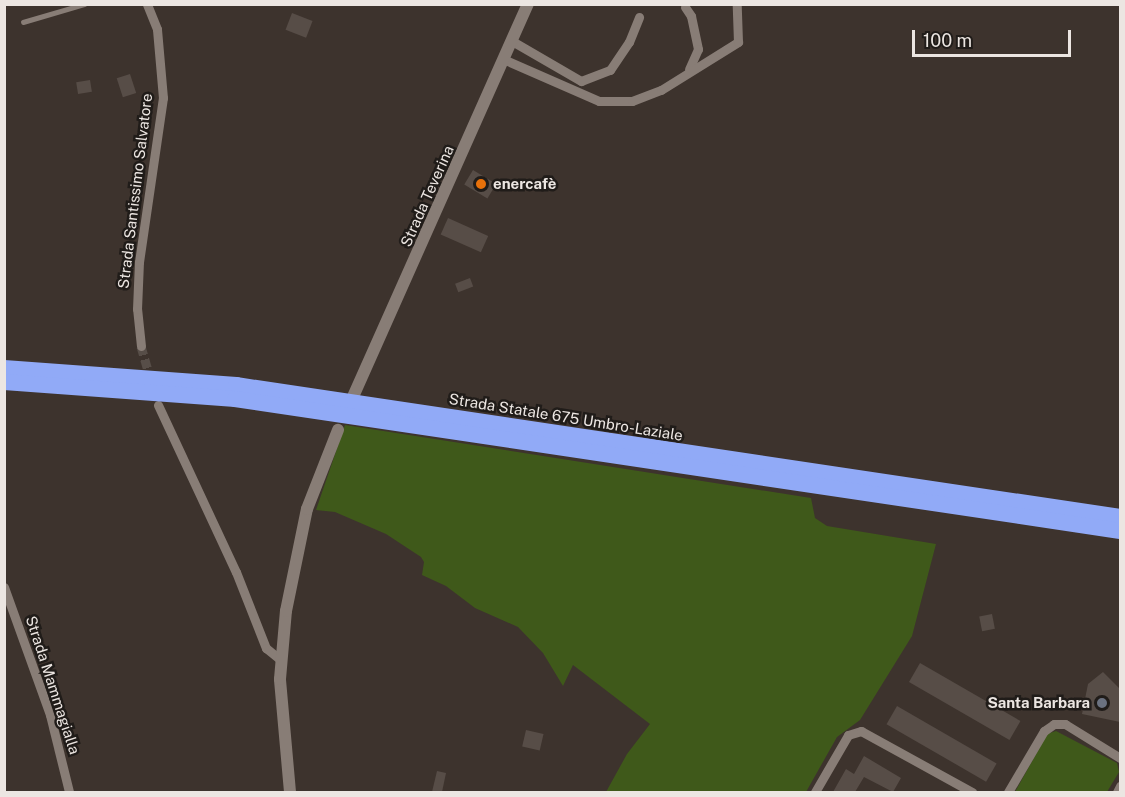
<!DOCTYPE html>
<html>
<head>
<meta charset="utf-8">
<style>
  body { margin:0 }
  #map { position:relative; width:1125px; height:797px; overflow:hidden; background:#3d332d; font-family:"Public Sans",sans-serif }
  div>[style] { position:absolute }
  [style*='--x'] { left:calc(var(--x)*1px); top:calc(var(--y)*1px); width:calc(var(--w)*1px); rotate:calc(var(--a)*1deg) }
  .green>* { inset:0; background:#3f591a }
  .building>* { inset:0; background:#574d47; transform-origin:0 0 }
  .street-tunnel>* { height:9px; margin-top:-4.5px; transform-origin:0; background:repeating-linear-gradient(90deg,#574e48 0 9px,transparent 0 13.5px) }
  .lane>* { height:4.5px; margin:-2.25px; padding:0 2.25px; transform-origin:2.25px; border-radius:2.25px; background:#887d76 }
  .street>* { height:9px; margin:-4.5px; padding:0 4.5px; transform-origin:4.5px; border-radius:4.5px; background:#887d76 }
  .secondary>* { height:12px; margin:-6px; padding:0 6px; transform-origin:6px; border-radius:6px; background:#887d76 }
  .highway>* { height:16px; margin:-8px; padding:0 8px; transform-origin:8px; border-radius:8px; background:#91aaf7 }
  .dots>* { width:16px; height:16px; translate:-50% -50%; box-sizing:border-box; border:3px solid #201c19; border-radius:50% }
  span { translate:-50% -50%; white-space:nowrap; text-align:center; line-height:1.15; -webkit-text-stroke:5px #201c19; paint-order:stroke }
  .poi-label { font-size:15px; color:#ece6e2; font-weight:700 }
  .left { translate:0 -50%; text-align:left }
  .right { translate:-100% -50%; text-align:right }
  .street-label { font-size:15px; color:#ece6e2 }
  .frame { position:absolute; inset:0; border:6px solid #ece6e2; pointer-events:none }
  .scale { position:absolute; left:912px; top:30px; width:159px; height:27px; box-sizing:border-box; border:3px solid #ece6e2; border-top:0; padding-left:8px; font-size:18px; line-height:21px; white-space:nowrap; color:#ece6e2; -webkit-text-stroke:4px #201c19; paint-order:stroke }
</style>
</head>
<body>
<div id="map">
  <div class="green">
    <div style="clip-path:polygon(345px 425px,811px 498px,815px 518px,827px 526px,936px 544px,912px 636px,860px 720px,837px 737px,806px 792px,606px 792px,627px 754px,650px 724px,573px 665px,563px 686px,543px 653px,518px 627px,475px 608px,446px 586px,422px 575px,424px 562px,421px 557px,386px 534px,335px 512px,316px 510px)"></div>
    <div style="clip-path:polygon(1056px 731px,1117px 763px,1119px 772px,1107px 792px,1015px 792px,1047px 734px)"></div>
  </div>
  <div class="building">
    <div style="left:292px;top:13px;width:22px;height:18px;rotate:21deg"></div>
    <div style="left:130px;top:74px;width:20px;height:14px;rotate:72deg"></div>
    <div style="left:90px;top:80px;width:12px;height:14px;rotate:81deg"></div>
    <div style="left:473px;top:170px;width:27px;height:17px;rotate:31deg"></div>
    <div style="left:448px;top:218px;width:44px;height:18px;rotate:24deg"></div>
    <div style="left:470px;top:278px;width:9px;height:16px;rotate:69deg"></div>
    <div style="left:992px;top:614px;width:15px;height:13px;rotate:79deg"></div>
    <div style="left:920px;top:663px;width:116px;height:22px;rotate:30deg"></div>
    <div style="clip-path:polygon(1103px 672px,1120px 689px,1120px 722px,1082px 714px,1088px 684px)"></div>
    <div style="left:897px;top:706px;width:115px;height:21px;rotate:30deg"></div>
    <div style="left:526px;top:730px;width:18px;height:17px;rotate:13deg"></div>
    <div style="clip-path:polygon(864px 756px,901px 778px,893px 792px,864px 777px,855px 792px,833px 792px,846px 769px,854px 774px)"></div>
    <div style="clip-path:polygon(437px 771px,446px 773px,442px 792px,432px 792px)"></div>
  </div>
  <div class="street-tunnel">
    <div style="--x:141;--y:346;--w:36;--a:74"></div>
  </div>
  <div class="lane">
    <div style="--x:23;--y:22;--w:64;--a:-16.4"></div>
  </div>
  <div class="street">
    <div style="--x:685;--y:7;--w:11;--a:56"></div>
    <div style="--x:691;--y:16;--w:34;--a:78"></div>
    <div style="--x:698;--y:49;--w:22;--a:114"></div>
    <div style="--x:512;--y:41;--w:80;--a:30.1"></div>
    <div style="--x:581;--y:81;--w:31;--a:-21"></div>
    <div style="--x:610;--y:70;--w:34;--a:-56"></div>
    <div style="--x:629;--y:42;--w:27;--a:-68"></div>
    <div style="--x:503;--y:59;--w:105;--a:23.6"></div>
    <div style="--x:599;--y:101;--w:33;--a:0"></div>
    <div style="--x:632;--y:101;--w:31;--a:-21"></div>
    <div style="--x:661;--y:90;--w:91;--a:-31.9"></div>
    <div style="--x:738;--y:42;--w:38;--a:-92"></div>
    <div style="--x:141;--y:346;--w:37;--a:-96"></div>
    <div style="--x:137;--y:309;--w:47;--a:-87.6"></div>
    <div style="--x:139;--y:262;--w:166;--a:-81.7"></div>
    <div style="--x:163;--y:98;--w:69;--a:-95"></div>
    <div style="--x:157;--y:29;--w:27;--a:-112"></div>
    <div style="--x:158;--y:405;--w:184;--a:65"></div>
    <div style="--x:236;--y:572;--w:82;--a:68.5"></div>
    <div style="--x:266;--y:648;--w:19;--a:39"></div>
    <div style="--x:4;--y:587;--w:136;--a:70.2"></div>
    <div style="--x:50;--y:715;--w:79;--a:76.1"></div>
    <div style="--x:815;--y:792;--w:66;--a:-59.9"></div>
    <div style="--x:848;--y:735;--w:14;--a:-17"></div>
    <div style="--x:861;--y:731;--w:127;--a:28.8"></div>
    <div style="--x:1008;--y:792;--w:71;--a:-59.5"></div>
    <div style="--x:1044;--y:731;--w:12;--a:-35"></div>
    <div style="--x:1054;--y:724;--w:11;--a:0"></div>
    <div style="--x:1065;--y:724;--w:65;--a:31.7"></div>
    <div style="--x:1117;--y:792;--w:7;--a:-63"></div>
  </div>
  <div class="secondary">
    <div style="--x:352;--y:399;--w:432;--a:-66"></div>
    <div style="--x:290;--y:792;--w:113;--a:-95.1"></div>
    <div style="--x:280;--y:679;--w:68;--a:-85"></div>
    <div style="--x:286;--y:611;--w:104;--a:-78.4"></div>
    <div style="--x:307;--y:509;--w:85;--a:-68.6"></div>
  </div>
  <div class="highway">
    <div style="--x:4;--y:368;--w:233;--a:4.2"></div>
    <div style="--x:236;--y:385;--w:894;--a:8.49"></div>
    <div style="--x:4;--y:382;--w:232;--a:4.2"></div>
    <div style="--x:235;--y:399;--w:895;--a:8.48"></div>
  </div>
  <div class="dots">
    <div style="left:481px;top:184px;background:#e8710a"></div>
    <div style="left:1102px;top:703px;background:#6b7280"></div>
  </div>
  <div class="poi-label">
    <span class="left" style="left:493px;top:184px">enercafè</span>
    <span class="right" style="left:1090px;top:703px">Santa Barbara</span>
  </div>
  <div class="street-label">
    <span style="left:135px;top:191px;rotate:-83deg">Strada Santissimo Salvatore</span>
    <span style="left:427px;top:196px;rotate:-66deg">Strada Teverina</span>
    <span style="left:566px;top:417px;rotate:9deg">Strada Statale 675 Umbro-Laziale</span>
    <span style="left:53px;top:685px;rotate:72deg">Strada Mammagialla</span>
  </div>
  <div class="frame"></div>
  <div class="scale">100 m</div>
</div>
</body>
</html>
